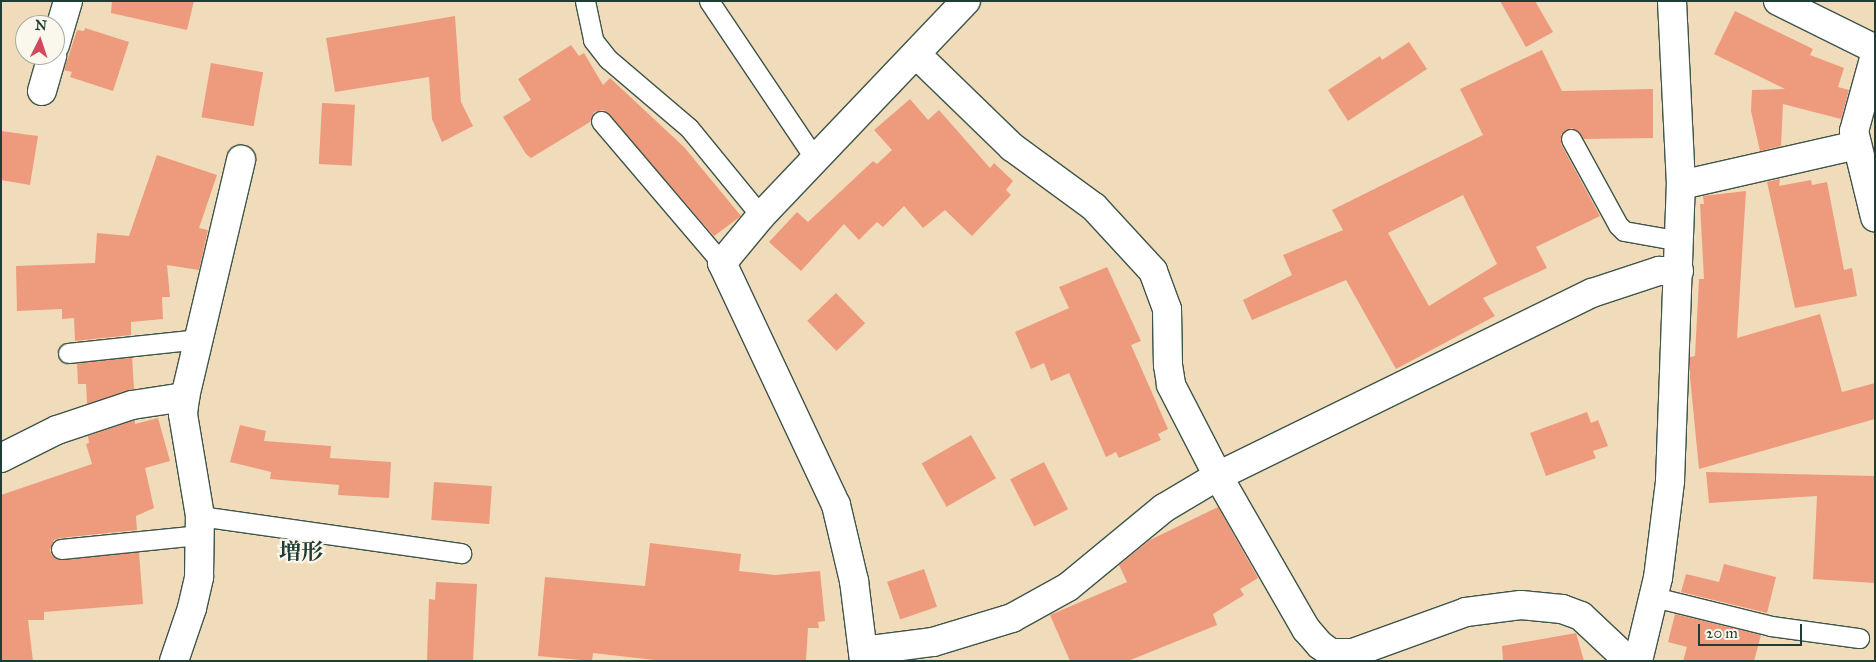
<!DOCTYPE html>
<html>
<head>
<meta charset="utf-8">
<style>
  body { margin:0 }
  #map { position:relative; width:1876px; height:662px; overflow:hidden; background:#f0dcbb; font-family:"IM FELL Great Primer","Noto Serif JP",serif }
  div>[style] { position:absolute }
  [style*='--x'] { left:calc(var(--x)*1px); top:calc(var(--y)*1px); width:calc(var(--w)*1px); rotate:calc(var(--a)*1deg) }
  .building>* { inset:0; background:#ee9b7d; transform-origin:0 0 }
  .roads { filter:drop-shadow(1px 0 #3e5548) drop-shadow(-1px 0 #3e5548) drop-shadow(0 1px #3e5548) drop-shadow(0 -1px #3e5548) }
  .lane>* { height:19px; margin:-9.5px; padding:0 9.5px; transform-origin:9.5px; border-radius:9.5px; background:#fff }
  .street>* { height:28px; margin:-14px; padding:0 14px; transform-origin:14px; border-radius:14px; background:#fff }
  span { translate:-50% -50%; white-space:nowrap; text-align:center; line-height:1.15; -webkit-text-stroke:4.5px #fbf7ec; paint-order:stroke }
  .quarter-label { font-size:22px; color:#1f3d34; font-weight:700 }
  .frame { position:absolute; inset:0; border:2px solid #1f3d34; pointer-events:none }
  .north { position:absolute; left:15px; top:15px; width:50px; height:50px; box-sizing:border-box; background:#fbf7ec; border:1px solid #a3ada2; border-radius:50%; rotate:4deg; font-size:14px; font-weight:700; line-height:20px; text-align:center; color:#1f3d34 }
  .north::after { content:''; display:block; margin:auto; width:18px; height:22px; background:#d1495b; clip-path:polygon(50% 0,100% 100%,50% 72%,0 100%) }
  .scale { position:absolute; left:1698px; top:624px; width:104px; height:22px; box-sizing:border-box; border:2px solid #1f3d34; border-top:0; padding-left:6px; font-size:15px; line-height:18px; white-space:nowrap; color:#1f3d34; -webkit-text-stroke:4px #fbf7ec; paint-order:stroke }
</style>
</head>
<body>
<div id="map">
  <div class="building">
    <div style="clip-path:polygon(112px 1px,194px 1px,187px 30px,111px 13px)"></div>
    <div style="clip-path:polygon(1500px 1px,1535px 1px,1553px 32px,1526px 47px)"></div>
    <div style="clip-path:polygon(1735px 11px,1813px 49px,1810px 55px,1844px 68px,1838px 87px,1849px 90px,1841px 119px,1783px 104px,1781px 146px,1760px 151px,1751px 111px,1752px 90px,1785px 89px,1714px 54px)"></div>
    <div style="clip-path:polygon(455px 16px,461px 102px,473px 126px,442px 142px,432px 119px,429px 77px,335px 92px,326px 38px)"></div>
    <div style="clip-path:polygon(85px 28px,129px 42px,113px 91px,70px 77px,72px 72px,64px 70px,77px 30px,84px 31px)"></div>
    <div style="clip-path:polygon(1409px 42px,1427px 69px,1348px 121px,1328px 90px,1380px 56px,1382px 60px)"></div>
    <div style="clip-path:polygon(571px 45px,579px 56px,584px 53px,603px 85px,610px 78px,684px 147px,741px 216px,714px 236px,604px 110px,594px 112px,590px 122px,531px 158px,526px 154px,503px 117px,531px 100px,518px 79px)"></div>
    <div style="clip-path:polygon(evenodd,1542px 50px,1562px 91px,1653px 89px,1653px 138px,1584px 139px,1572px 128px,1561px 134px,1561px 144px,1600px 216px,1536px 247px,1547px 268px,1483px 298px,1495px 316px,1396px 369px,1346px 280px,1252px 320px,1243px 300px,1292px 275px,1283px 255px,1343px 230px,1332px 210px,1483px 135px,1460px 89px,1542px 50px,1463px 195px,1497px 264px,1429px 306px,1388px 233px,1463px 195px)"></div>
    <div style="left:211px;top:63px;width:53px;height:55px;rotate:10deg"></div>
    <div style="clip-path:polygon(910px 99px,928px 120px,939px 110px,990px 168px,994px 163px,1013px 181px,1006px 190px,1011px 195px,972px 236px,945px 210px,923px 228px,904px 206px,883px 227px,877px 222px,859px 240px,844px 224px,801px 271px,769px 242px,797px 212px,808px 222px,873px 161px,877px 164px,892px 150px,874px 130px)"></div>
    <div style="left:322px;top:103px;width:33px;height:61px;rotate:3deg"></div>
    <div style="clip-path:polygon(1px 131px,38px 136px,30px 185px,1px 180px)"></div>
    <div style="clip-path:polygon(157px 155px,217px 175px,199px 228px,208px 230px,199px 270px,167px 265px,170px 297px,162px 297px,163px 319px,131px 322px,131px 335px,75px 341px,74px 318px,62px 319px,62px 309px,17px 311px,16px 266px,95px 263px,97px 233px,129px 236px)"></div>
    <div style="clip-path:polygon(1780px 179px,1779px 186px,1811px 180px,1812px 185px,1827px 182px,1844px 270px,1852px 268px,1857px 296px,1795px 308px,1767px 182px)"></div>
    <div style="clip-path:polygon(1746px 191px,1737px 338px,1820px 314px,1842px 392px,1875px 383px,1875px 419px,1699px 469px,1690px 377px,1690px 357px,1695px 356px,1699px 279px,1704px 279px,1700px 204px,1704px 204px,1703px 196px)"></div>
    <div style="clip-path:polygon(1107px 267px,1141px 341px,1131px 345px,1168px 429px,1158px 434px,1161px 440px,1119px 458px,1116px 452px,1106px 457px,1069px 373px,1051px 381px,1044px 363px,1031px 369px,1015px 332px,1069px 308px,1059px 287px)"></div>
    <div style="left:836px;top:293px;width:42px;height:40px;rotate:46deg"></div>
    <div style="clip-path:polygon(132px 357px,134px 389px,87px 404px,86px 384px,78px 384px,77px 363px)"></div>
    <div style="clip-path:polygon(1587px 412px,1591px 423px,1598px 420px,1608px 446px,1593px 451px,1596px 458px,1546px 476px,1530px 433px)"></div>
    <div style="clip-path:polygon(158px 418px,170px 461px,145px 468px,154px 508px,136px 516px,137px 530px,60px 538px,54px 540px,50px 550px,52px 556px,62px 560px,139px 552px,143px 604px,44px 612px,44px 620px,28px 620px,33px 661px,1px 661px,1px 495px,92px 464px,86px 444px,89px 443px,88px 436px,135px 420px,135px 424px)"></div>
    <div style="clip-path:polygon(240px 425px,266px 431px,264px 441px,331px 446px,330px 458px,391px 462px,389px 498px,338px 495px,339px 485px,270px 479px,271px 472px,230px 462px)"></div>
    <div style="left:971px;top:435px;width:50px;height:57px;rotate:60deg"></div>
    <div style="left:1044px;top:462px;width:53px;height:38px;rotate:63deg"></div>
    <div style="clip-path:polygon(1706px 472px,1875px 476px,1875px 583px,1813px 579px,1817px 496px,1709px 503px)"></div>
    <div style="left:434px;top:482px;width:58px;height:38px;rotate:4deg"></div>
    <div style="clip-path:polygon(1218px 507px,1258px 578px,1240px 589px,1244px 595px,1213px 614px,1217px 625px,1128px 661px,1070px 661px,1050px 615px,1127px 582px,1119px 565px,1150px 540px)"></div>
    <div style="clip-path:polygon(650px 543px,741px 554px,739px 571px,775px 575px,820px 571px,825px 621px,818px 622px,819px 628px,808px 628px,806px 661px,663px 661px,593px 653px,592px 661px,538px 656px,545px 577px,645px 586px)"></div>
    <div style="clip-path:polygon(1724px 564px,1776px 577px,1767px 613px,1681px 592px,1686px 574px,1719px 582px)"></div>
    <div style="left:924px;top:569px;width:40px;height:39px;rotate:71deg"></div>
    <div style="clip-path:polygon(436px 582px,477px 584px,473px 661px,427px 661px,429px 599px,435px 600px)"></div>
    <div style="clip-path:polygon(1675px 614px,1761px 635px,1754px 661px,1683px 661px,1687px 647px,1668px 642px)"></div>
    <div style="clip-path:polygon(1576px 633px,1584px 661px,1503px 661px,1502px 646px)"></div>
  </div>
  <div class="roads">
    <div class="lane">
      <div style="--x:585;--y:1;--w:40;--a:78"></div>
      <div style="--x:593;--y:40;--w:24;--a:52"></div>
      <div style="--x:608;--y:59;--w:106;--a:40.4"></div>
      <div style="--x:689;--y:128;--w:114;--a:50.7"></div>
      <div style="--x:709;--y:1;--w:190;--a:56.1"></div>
      <div style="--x:601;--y:121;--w:187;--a:49.6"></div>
      <div style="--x:1571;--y:139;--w:98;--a:61.3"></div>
      <div style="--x:1618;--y:225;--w:8;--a:45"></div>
      <div style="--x:1624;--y:231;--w:58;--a:10"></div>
      <div style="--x:68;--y:353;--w:132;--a:-6.1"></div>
      <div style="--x:200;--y:516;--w:264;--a:8.1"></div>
      <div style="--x:61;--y:549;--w:140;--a:-5.8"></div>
      <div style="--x:1654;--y:597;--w:121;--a:13.9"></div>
      <div style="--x:1771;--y:626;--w:89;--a:7.8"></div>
    </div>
    <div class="street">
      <div style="--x:1778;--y:1;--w:108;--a:26.3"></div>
      <div style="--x:55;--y:45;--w:46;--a:-73.5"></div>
      <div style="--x:916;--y:54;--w:134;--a:44.1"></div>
      <div style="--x:1012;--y:147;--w:102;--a:36.2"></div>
      <div style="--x:1094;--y:207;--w:87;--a:47.3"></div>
      <div style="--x:1153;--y:271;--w:40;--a:69.8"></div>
      <div style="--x:1167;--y:309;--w:56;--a:89"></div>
      <div style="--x:1168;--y:365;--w:20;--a:81"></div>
      <div style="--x:1171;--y:385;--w:102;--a:62.7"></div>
      <div style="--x:1218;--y:476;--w:177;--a:60.1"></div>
      <div style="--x:1306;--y:629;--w:21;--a:49"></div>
      <div style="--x:1320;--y:645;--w:14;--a:36"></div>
      <div style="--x:1331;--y:653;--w:22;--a:0"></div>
      <div style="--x:1353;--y:653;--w:120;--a:-19.9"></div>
      <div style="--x:1466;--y:612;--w:55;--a:-7.3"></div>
      <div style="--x:1521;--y:605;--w:41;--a:5.6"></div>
      <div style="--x:1562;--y:609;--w:20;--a:20"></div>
      <div style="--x:1581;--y:616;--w:66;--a:43.2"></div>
      <div style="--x:1875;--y:55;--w:79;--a:105.4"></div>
      <div style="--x:1854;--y:131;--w:89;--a:76.3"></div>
      <div style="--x:42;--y:91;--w:37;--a:-74"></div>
      <div style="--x:1681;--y:185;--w:180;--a:-12.8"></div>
      <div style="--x:1;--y:458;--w:63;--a:-26.6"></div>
      <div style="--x:57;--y:430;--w:79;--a:-18.4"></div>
      <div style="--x:132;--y:405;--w:54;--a:-8.6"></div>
      <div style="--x:863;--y:651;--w:71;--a:-7.3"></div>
      <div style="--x:933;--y:642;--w:83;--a:-16.9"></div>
      <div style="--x:1012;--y:618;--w:64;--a:-29"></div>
      <div style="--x:1068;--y:587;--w:124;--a:-39.5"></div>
      <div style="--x:1164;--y:508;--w:63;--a:-30.7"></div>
      <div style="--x:1218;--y:476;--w:416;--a:-26.1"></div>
      <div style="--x:1592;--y:293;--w:71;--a:-18.2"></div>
      <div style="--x:1659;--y:271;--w:20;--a:0"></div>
      <div style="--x:174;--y:661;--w:56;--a:-71.2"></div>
      <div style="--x:192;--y:608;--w:32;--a:-77"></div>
      <div style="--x:199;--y:577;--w:61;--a:-89.1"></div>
      <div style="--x:200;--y:516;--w:103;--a:-99.5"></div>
      <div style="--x:183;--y:414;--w:17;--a:-83"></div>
      <div style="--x:185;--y:397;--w:244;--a:-76.7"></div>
      <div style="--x:864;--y:661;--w:81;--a:-97.1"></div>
      <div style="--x:854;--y:581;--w:78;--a:-103.3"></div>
      <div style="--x:836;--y:505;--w:268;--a:-115.2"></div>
      <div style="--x:722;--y:263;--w:61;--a:-50.3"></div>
      <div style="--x:761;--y:216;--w:297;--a:-46.4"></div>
      <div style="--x:1638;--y:661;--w:85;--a:-76.5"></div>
      <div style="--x:1658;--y:578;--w:98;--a:-82.9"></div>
      <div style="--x:1670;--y:481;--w:296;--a:-87.9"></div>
      <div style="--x:1681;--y:185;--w:184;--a:-92.8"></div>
    </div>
  </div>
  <div class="quarter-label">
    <span style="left:301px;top:552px">増形</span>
  </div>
  <div class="frame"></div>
  <div class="north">N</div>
  <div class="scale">20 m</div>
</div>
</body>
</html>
